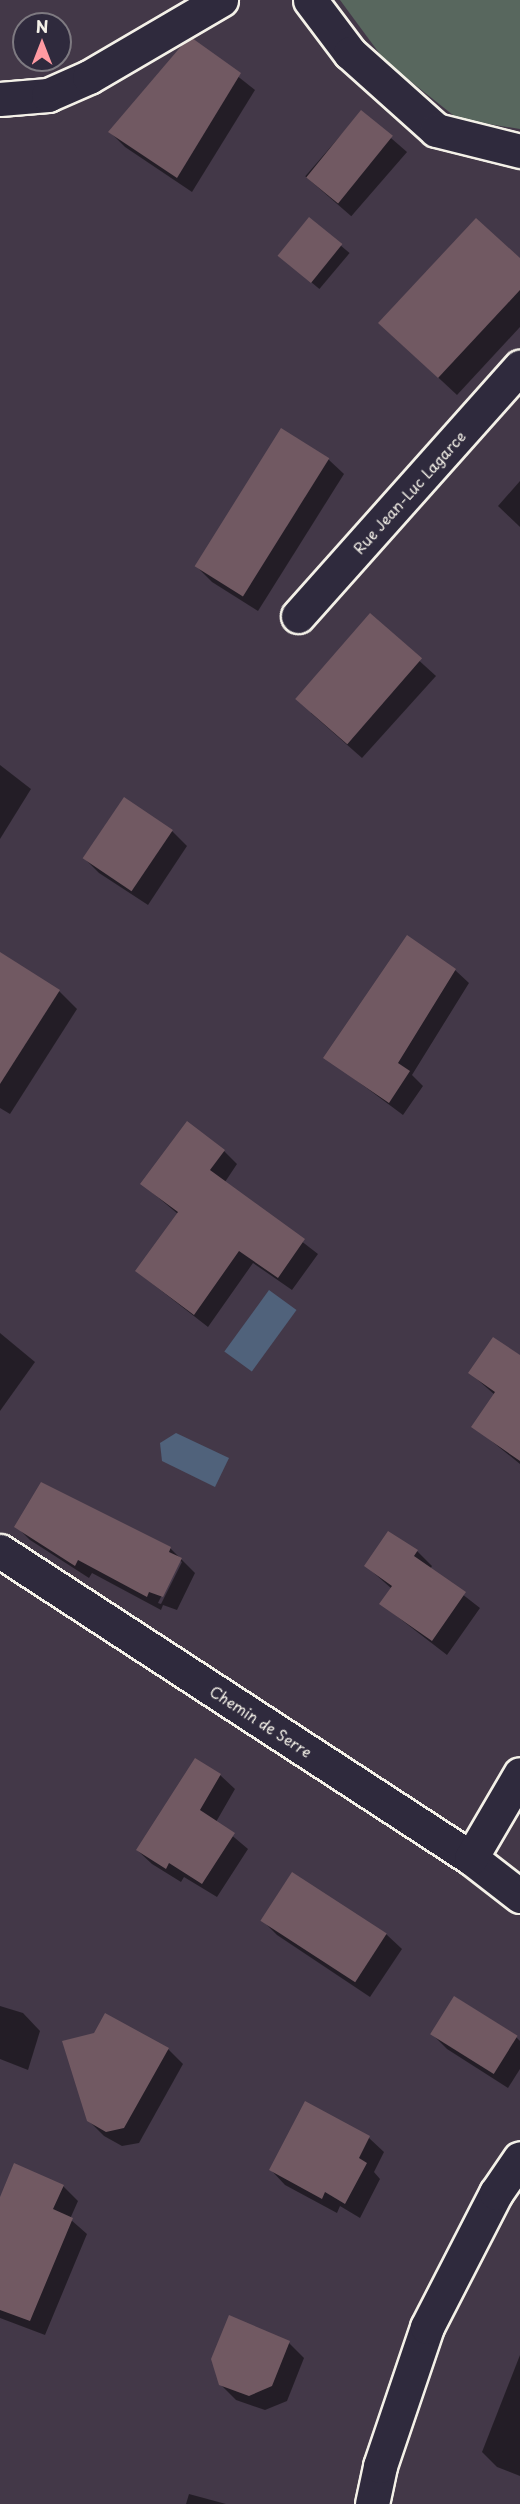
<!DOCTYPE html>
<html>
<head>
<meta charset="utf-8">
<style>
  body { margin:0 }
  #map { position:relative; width:520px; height:2504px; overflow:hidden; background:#433848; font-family:"Playpen Sans",sans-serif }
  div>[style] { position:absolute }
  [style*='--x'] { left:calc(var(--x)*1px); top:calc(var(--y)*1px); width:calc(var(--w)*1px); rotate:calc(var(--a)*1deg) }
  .green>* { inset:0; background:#58675e }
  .water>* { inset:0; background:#50627b; transform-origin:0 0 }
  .shadow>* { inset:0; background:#0007; transform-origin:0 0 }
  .building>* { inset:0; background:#715962; transform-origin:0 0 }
  .roads { filter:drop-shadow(2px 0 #f4f1e8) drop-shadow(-2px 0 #f4f1e8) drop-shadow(0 2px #f4f1e8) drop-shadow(0 -2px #f4f1e8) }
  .minor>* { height:33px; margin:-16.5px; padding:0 16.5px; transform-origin:16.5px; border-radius:16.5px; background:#2f2a3d }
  span { translate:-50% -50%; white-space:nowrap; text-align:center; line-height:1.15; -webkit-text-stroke:4.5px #2f2a3d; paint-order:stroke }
  .street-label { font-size:15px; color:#f4f1e8 }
  .north { position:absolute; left:12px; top:12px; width:60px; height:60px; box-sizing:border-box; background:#2f2a3d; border:2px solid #7e7a81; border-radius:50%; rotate:0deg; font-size:16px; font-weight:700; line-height:24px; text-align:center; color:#f4f1e8 }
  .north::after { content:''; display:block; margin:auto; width:21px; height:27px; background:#ff9aa2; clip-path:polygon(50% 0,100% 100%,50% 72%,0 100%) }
</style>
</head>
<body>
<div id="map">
  <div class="green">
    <div style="clip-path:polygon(340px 0,520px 0,520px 129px,458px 119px,385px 61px)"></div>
  </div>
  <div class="water">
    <div style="left:269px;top:1290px;width:34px;height:76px;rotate:36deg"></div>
    <div style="clip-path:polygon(176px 1433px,229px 1458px,215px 1487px,162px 1461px,160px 1443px)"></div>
  </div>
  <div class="shadow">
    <div style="clip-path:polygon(192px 40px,255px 90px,192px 192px,125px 147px,110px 132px)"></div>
    <div style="left:361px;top:112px;width:61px;height:85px;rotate:41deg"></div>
    <div style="left:309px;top:219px;width:53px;height:47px;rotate:40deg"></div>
    <div style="clip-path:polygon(520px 260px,520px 327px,457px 395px,399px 341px)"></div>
    <div style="clip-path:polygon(328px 459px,344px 474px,258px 611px,212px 582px,196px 566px)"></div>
    <div style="clip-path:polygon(520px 481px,520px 527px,498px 506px)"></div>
    <div style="clip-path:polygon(370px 616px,436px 676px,362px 758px,311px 713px)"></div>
    <div style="clip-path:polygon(0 765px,31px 789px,0 839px)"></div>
    <div style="clip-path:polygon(172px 831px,187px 846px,148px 905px,99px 873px,84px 858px)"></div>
    <div style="clip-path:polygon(0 954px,59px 991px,77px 1009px,10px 1114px,0 1108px)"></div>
    <div style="clip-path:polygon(455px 970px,469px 983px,412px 1075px,423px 1086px,403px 1115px,325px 1057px)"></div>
    <div style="clip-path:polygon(224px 1151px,237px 1164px,225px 1182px,318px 1254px,292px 1290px,253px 1263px,208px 1327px,136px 1271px,178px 1214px,142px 1184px)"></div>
    <div style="clip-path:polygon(0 1333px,35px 1362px,0 1411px)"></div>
    <div style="clip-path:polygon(520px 1357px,520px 1464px,473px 1426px,495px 1395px,470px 1373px)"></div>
    <div style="clip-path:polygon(evenodd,16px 1526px,170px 1548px,195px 1573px,177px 1610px,163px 1605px,161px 1610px,92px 1573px,89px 1578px,30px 1540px,16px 1526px,179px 1560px,182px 1562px,161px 1604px,158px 1603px,179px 1560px)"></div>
    <div style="clip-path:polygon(389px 1533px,417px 1551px,432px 1566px,430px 1569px,480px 1608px,447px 1655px,381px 1604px,392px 1589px,366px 1566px)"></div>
    <div style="clip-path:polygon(220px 1775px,235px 1789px,216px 1822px,248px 1849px,217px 1897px,184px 1877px,181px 1882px,152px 1864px,137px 1850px)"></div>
    <div style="clip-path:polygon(293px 1874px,386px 1934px,402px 1949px,370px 1997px,277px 1935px,262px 1920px)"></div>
    <div style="clip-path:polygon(0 2006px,23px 2013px,40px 2031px,28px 2070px,0 2059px)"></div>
    <div style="clip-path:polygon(432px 2034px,516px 2037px,520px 2041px,520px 2069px,508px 2088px,447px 2049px)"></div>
    <div style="clip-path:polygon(168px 2049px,183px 2064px,139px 2143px,122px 2146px,104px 2136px,88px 2120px)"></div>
    <div style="clip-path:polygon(369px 2138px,384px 2152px,374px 2172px,380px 2179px,360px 2218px,340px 2206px,337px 2213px,285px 2185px,271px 2170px)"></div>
    <div style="clip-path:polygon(63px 2186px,78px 2201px,70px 2219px,87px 2234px,45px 2335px,0 2318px,0 2201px)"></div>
    <div style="clip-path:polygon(289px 2343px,304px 2358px,287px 2401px,265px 2410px,236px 2400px,220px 2384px)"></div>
    <div style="clip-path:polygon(520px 2355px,520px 2476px,497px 2467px,482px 2452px)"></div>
    <div style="clip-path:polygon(189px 2494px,226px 2504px,186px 2504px)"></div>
  </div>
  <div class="building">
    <div style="clip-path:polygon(192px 38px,241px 73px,177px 178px,108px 132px,183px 44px)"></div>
    <div style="left:361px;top:110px;width:41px;height:87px;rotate:39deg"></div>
    <div style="left:309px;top:217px;width:43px;height:50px;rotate:39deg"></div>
    <div style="clip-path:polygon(476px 218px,520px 258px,520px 290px,438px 378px,378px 323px)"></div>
    <div style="left:281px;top:428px;width:57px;height:163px;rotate:32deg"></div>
    <div style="left:370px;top:613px;width:69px;height:114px;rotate:41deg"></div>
    <div style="left:124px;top:797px;width:59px;height:74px;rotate:34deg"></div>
    <div style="clip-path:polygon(407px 935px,456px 969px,398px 1063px,410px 1071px,389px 1103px,323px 1058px)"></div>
    <div style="clip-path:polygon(0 952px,60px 990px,0 1084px)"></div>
    <div style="clip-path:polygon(187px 1121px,225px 1150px,210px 1170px,305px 1239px,278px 1278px,239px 1251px,194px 1315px,135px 1271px,178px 1212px,140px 1184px)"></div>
    <div style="clip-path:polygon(493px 1337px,520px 1355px,520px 1461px,471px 1427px,495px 1392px,468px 1373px)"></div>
    <div style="clip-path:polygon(41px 1482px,171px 1547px,169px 1552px,182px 1558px,163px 1597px,149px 1592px,147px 1597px,78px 1560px,75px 1566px,14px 1527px)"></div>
    <div style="clip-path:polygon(388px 1531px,418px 1550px,414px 1556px,466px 1592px,432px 1641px,379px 1604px,392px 1586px,364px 1566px)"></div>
    <div style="clip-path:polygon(195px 1758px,221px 1774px,200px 1810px,235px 1833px,202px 1884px,169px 1863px,166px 1869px,136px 1850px)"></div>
    <div style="left:292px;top:1872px;width:113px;height:58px;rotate:33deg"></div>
    <div style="left:454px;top:1996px;width:75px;height:45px;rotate:32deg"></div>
    <div style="clip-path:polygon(105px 2013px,169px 2048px,124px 2128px,106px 2132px,87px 2121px,62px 2041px,94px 2033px)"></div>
    <div style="clip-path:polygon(305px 2101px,370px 2136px,359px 2158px,367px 2163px,345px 2204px,325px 2192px,322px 2199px,269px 2170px)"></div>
    <div style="clip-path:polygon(14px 2163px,64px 2185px,53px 2209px,73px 2218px,30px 2321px,0 2310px,0 2197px)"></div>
    <div style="clip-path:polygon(229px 2315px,290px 2341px,272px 2386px,249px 2396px,219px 2385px,211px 2359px)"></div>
  </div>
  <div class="roads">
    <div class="minor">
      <div style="--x:310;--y:0;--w:66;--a:53"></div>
      <div style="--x:350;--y:53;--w:115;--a:41.8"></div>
      <div style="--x:436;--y:130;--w:87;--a:14"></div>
      <div style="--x:0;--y:99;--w:48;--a:-4.8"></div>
      <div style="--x:48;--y:95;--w:45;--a:-23.7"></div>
      <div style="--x:89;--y:77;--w:153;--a:-30.3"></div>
      <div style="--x:298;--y:616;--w:334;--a:-48.3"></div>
      <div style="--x:0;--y:1551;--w:562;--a:33.1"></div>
      <div style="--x:471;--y:1858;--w:62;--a:37.8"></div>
      <div style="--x:471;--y:1858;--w:97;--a:-59.7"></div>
      <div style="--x:372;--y:2504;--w:39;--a:-78"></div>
      <div style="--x:380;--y:2466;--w:147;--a:-71.3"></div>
      <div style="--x:427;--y:2327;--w:151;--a:-62.8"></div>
      <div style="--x:496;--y:2193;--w:42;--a:-55.6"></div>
    </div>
  </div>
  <div class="street-label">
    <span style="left:409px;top:492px;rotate:-48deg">Rue Jean-Luc Lagarce</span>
    <span style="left:261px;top:1721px;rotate:33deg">Chemin de Serre</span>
  </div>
  <div class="north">N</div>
</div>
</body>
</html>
